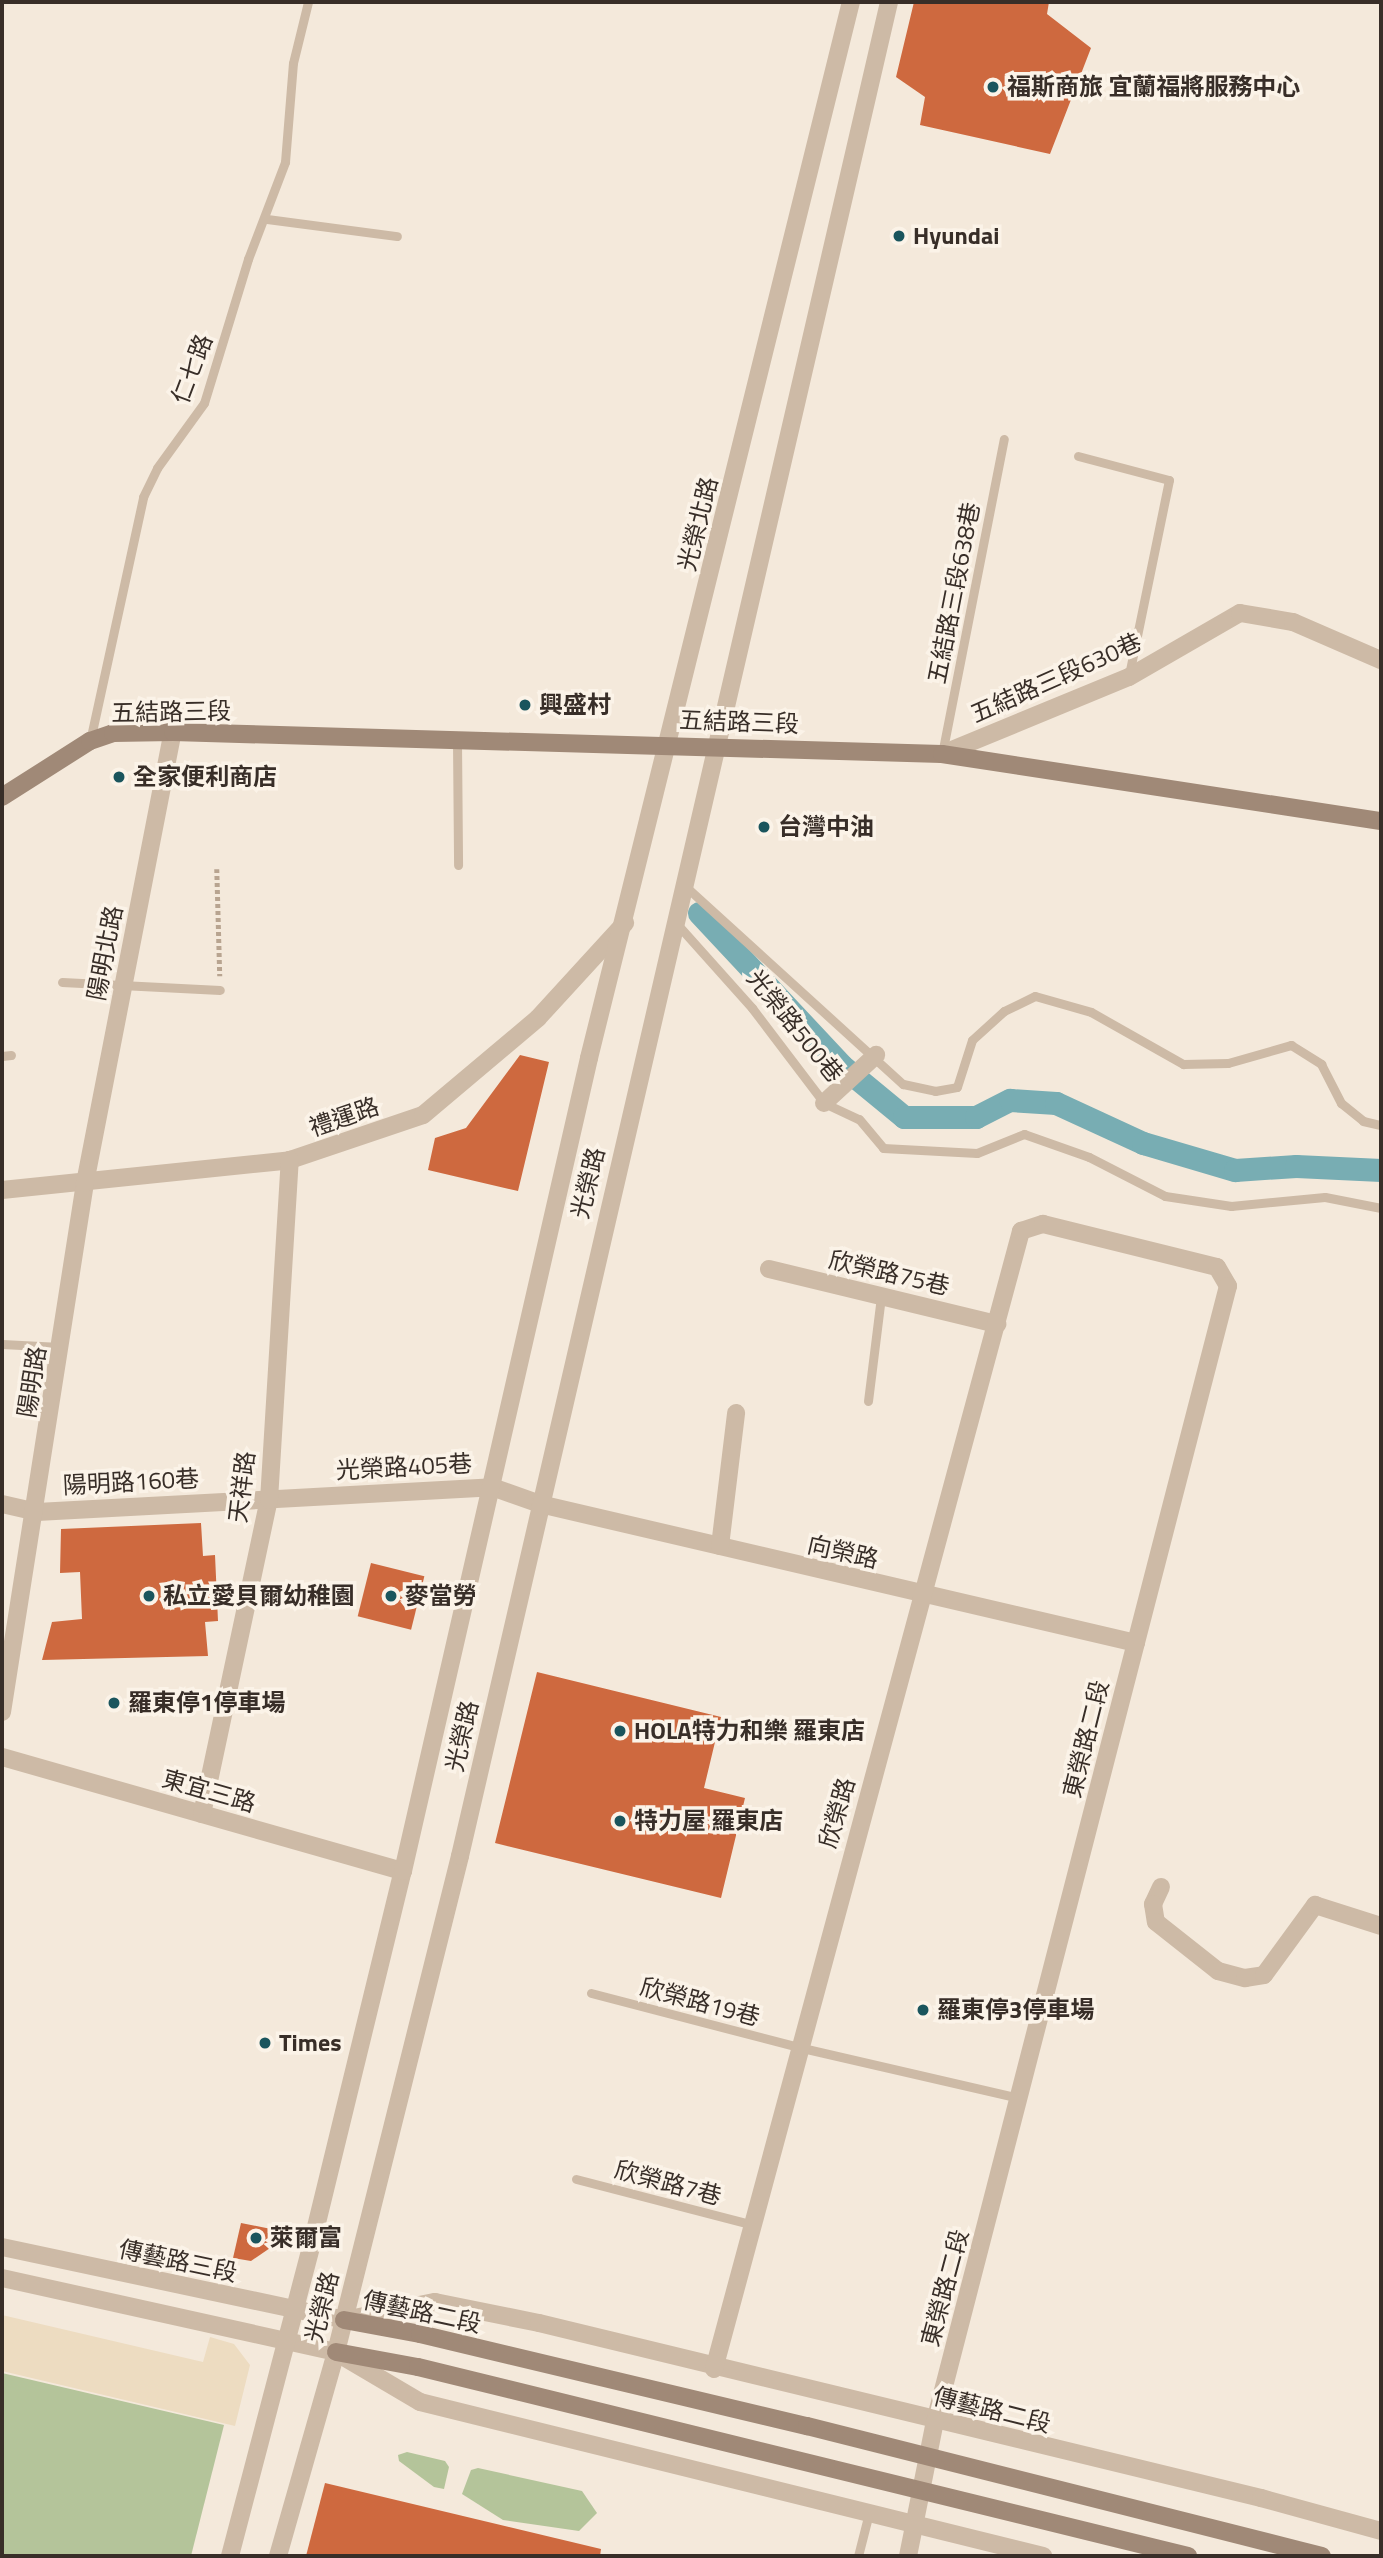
<!DOCTYPE html>
<html>
<head>
<meta charset="utf-8">
<style>
  body { margin:0 }
  #map { position:relative; width:1383px; height:2558px; overflow:hidden; background:#f4e9db; font-family:"Titillium Web","Noto Sans TC",sans-serif }
  div>[style] { position:absolute }
  [style*='--x'] { left:calc(var(--x)*1px); top:calc(var(--y)*1px); width:calc(var(--w)*1px); rotate:calc(var(--a)*1deg) }
  .green>* { inset:0; background:#b4c49a }
  .plaza>* { inset:0; background:#eddcc1 }
  .canal>* { height:23px; margin:-11.5px; padding:0 11.5px; transform-origin:11.5px; border-radius:11.5px; background:#78adb3 }
  .building>* { inset:0; background:#ce693f; transform-origin:0 0 }
  .path>* { height:4.5px; margin-top:-2.25px; transform-origin:0; background:repeating-linear-gradient(90deg,#b8a490 0 3.5px,transparent 0 7px) }
  .service>* { height:9px; margin:-4.5px; padding:0 4.5px; transform-origin:4.5px; border-radius:4.5px; background:#cdbaa6 }
  .minor>* { height:18px; margin:-9px; padding:0 9px; transform-origin:9px; border-radius:9px; background:#cdbaa6 }
  .tertiary>* { height:18px; margin:-9px; padding:0 9px; transform-origin:9px; border-radius:9px; background:#cdbaa6 }
  .secondary>* { height:18px; margin:-9px; padding:0 9px; transform-origin:9px; border-radius:9px; background:#a08977 }
  .dots>* { width:19px; height:19px; translate:-50% -50%; box-sizing:border-box; border:4px solid #fbf3e8; border-radius:50% }
  span { translate:-50% -50%; white-space:nowrap; text-align:center; line-height:1.15; -webkit-text-stroke:7px #fbf3e8; paint-order:stroke }
  .poi-label { font-size:24px; color:#382e28; font-weight:700 }
  .left { translate:0 -50%; text-align:left }
  .street-label { font-size:24px; color:#382e28 }
  .frame { position:absolute; inset:0; border:4px solid #382e28; pointer-events:none }
</style>
</head>
<body>
<div id="map">
  <div class="green">
    <div style="clip-path:polygon(2px 2373px,224px 2425px,191px 2556px,2px 2556px)"></div>
    <div style="clip-path:polygon(407px 2452px,445px 2461px,449px 2467px,444px 2489px,434px 2487px,399px 2461px,398px 2455px)"></div>
    <div style="clip-path:polygon(478px 2468px,582px 2491px,597px 2513px,579px 2531px,503px 2520px,462px 2494px,471px 2470px)"></div>
  </div>
  <div class="plaza">
    <div style="clip-path:polygon(2px 2315px,203px 2362px,210px 2337px,234px 2344px,250px 2365px,235px 2426px,2px 2371px)"></div>
  </div>
  <div class="canal">
    <div style="--x:699;--y:913;--w:209;--a:46.9"></div>
    <div style="--x:842;--y:1066;--w:80;--a:39.4"></div>
    <div style="--x:904;--y:1117;--w:72;--a:0"></div>
    <div style="--x:976;--y:1117;--w:38;--a:-27"></div>
    <div style="--x:1010;--y:1100;--w:46;--a:3.7"></div>
    <div style="--x:1056;--y:1103;--w:96;--a:24.7"></div>
    <div style="--x:1143;--y:1143;--w:96;--a:16.4"></div>
    <div style="--x:1235;--y:1170;--w:61;--a:-3.8"></div>
    <div style="--x:1296;--y:1166;--w:85;--a:2.7"></div>
  </div>
  <div class="building">
    <div style="clip-path:polygon(914px 2px,1049px 2px,1047px 14px,1091px 48px,1050px 154px,920px 125px,925px 97px,896px 77px)"></div>
    <div style="clip-path:polygon(520px 1055px,549px 1062px,518px 1191px,428px 1170px,435px 1138px,466px 1128px)"></div>
    <div style="clip-path:polygon(201px 1523px,203px 1556px,215px 1555px,218px 1621px,205px 1622px,208px 1656px,42px 1660px,52px 1622px,82px 1619px,80px 1572px,60px 1573px,61px 1529px)"></div>
    <div style="left:371px;top:1563px;width:55px;height:55px;rotate:14deg"></div>
    <div style="clip-path:polygon(537px 1672px,721px 1717px,704px 1788px,745px 1798px,721px 1898px,495px 1843px)"></div>
    <div style="clip-path:polygon(241px 2223px,276px 2230px,273px 2246px,251px 2261px,233px 2258px)"></div>
    <div style="clip-path:polygon(325px 2483px,601px 2549px,600px 2556px,306px 2556px)"></div>
  </div>
  <div class="path">
    <div style="--x:217;--y:869;--w:107;--a:88.4"></div>
  </div>
  <div class="service">
    <div style="--x:267;--y:219;--w:131;--a:7.5"></div>
    <div style="--x:1078;--y:456;--w:94;--a:14.8"></div>
    <div style="--x:1169;--y:480;--w:199;--a:101.6"></div>
    <div style="--x:90;--y:741;--w:250;--a:-77.7"></div>
    <div style="--x:143;--y:497;--w:32;--a:-64"></div>
    <div style="--x:157;--y:468;--w:80;--a:-54.1"></div>
    <div style="--x:204;--y:403;--w:151;--a:-73"></div>
    <div style="--x:248;--y:259;--w:104;--a:-69.1"></div>
    <div style="--x:285;--y:162;--w:99;--a:-85.4"></div>
    <div style="--x:293;--y:63;--w:63;--a:-76.2"></div>
    <div style="--x:457;--y:741;--w:124;--a:89.5"></div>
    <div style="--x:942;--y:754;--w:321;--a:-78.9"></div>
    <div style="--x:684;--y:885;--w:296;--a:42.3"></div>
    <div style="--x:903;--y:1084;--w:33;--a:12"></div>
    <div style="--x:935;--y:1091;--w:22;--a:-10"></div>
    <div style="--x:957;--y:1087;--w:49;--a:-72.3"></div>
    <div style="--x:972;--y:1040;--w:43;--a:-42.2"></div>
    <div style="--x:1004;--y:1011;--w:34;--a:-26"></div>
    <div style="--x:1035;--y:996;--w:58;--a:15.9"></div>
    <div style="--x:1091;--y:1012;--w:106;--a:29.5"></div>
    <div style="--x:1183;--y:1064;--w:45;--a:-1.3"></div>
    <div style="--x:1228;--y:1063;--w:66;--a:-15.9"></div>
    <div style="--x:1291;--y:1045;--w:36;--a:32"></div>
    <div style="--x:1321;--y:1064;--w:44;--a:62.9"></div>
    <div style="--x:1341;--y:1103;--w:28;--a:39"></div>
    <div style="--x:1363;--y:1121;--w:18;--a:13"></div>
    <div style="--x:677;--y:924;--w:113;--a:48.2"></div>
    <div style="--x:752;--y:1008;--w:119;--a:52.8"></div>
    <div style="--x:824;--y:1103;--w:38;--a:25"></div>
    <div style="--x:859;--y:1119;--w:38;--a:50"></div>
    <div style="--x:883;--y:1148;--w:94;--a:3"></div>
    <div style="--x:977;--y:1153;--w:51;--a:-22"></div>
    <div style="--x:1024;--y:1134;--w:69;--a:19.5"></div>
    <div style="--x:1089;--y:1157;--w:85;--a:27.2"></div>
    <div style="--x:1165;--y:1196;--w:67;--a:8.6"></div>
    <div style="--x:1231;--y:1206;--w:94;--a:-5.5"></div>
    <div style="--x:1325;--y:1197;--w:57;--a:11.1"></div>
    <div style="--x:62;--y:982;--w:158;--a:2.9"></div>
    <div style="--x:2;--y:1056;--w:9;--a:-6"></div>
    <div style="--x:2;--y:1344;--w:58;--a:3"></div>
    <div style="--x:868;--y:1401;--w:105;--a:-82.9"></div>
    <div style="--x:591;--y:1993;--w:214;--a:14.6"></div>
    <div style="--x:798;--y:2047;--w:227;--a:13"></div>
    <div style="--x:576;--y:2179;--w:180;--a:14.5"></div>
    <div style="--x:858;--y:2556;--w:44;--a:-75.7"></div>
  </div>
  <div class="minor">
    <div style="--x:824;--y:1103;--w:71;--a:-42.7"></div>
    <div style="--x:2;--y:1190;--w:290;--a:-5.9"></div>
    <div style="--x:290;--y:1160;--w:140;--a:-18.7"></div>
    <div style="--x:423;--y:1115;--w:150;--a:-40.1"></div>
    <div style="--x:538;--y:1018;--w:129;--a:-47.5"></div>
    <div style="--x:769;--y:1269;--w:235;--a:13.6"></div>
    <div style="--x:2;--y:1504;--w:36;--a:13"></div>
    <div style="--x:37;--y:1512;--w:456;--a:-3.1"></div>
    <div style="--x:492;--y:1487;--w:51;--a:19.5"></div>
    <div style="--x:540;--y:1504;--w:612;--a:13.13"></div>
    <div style="--x:720;--y:1546;--w:134;--a:-83.1"></div>
    <div style="--x:2;--y:1712;--w:535;--a:-81.08"></div>
    <div style="--x:85;--y:1183;--w:460;--a:-79"></div>
    <div style="--x:2;--y:1757;--w:417;--a:15.9"></div>
    <div style="--x:202;--y:1814;--w:321;--a:-78"></div>
    <div style="--x:269;--y:1500;--w:341;--a:-86.5"></div>
    <div style="--x:1161;--y:1887;--w:19;--a:115"></div>
    <div style="--x:1153;--y:1904;--w:18;--a:81"></div>
    <div style="--x:1156;--y:1922;--w:79;--a:38.3"></div>
    <div style="--x:1218;--y:1971;--w:28;--a:15"></div>
    <div style="--x:1245;--y:1978;--w:19;--a:-9"></div>
    <div style="--x:1264;--y:1975;--w:87;--a:-53.9"></div>
    <div style="--x:1315;--y:1905;--w:69;--a:17.7"></div>
    <div style="--x:344;--y:2320;--w:93;--a:-11.2"></div>
    <div style="--x:435;--y:2302;--w:106;--a:11.4"></div>
    <div style="--x:539;--y:2323;--w:743;--a:13.62"></div>
    <div style="--x:1261;--y:2498;--w:124;--a:15.4"></div>
    <div style="--x:337;--y:2353;--w:96;--a:30.6"></div>
    <div style="--x:420;--y:2402;--w:642;--a:13.88"></div>
    <div style="--x:714;--y:2369;--w:1179;--a:-74.9"></div>
    <div style="--x:1021;--y:1231;--w:23;--a:-18"></div>
    <div style="--x:1043;--y:1224;--w:179;--a:13.9"></div>
    <div style="--x:1217;--y:1267;--w:22;--a:60"></div>
    <div style="--x:1228;--y:1286;--w:1172;--a:104.47"></div>
    <div style="--x:935;--y:2421;--w:138;--a:101.3"></div>
  </div>
  <div class="tertiary">
    <div style="--x:942;--y:754;--w:202;--a:-22.4"></div>
    <div style="--x:1129;--y:677;--w:128;--a:-30"></div>
    <div style="--x:1240;--y:613;--w:54;--a:9.6"></div>
    <div style="--x:1293;--y:622;--w:96;--a:23.4"></div>
    <div style="--x:2;--y:2247;--w:350;--a:12"></div>
    <div style="--x:2;--y:2278;--w:342;--a:12.5"></div>
    <div style="--x:230;--y:2556;--w:332;--a:-75.3"></div>
    <div style="--x:314;--y:2235;--w:375;--a:-76.3"></div>
    <div style="--x:403;--y:1871;--w:834;--a:-77.11"></div>
    <div style="--x:589;--y:1058;--w:1088;--a:-76.07"></div>
    <div style="--x:278;--y:2556;--w:212;--a:-74.1"></div>
    <div style="--x:336;--y:2352;--w:511;--a:-75.96"></div>
    <div style="--x:460;--y:1856;--w:1903;--a:-76.97"></div>
  </div>
  <div class="secondary">
    <div style="--x:2;--y:797;--w:104;--a:-32.5"></div>
    <div style="--x:90;--y:741;--w:24;--a:-19"></div>
    <div style="--x:113;--y:733;--w:60;--a:-1"></div>
    <div style="--x:173;--y:732;--w:769;--a:1.64"></div>
    <div style="--x:942;--y:754;--w:444;--a:8.7"></div>
    <div style="--x:344;--y:2320;--w:77;--a:10.4"></div>
    <div style="--x:420;--y:2334;--w:398;--a:13.4"></div>
    <div style="--x:807;--y:2426;--w:531;--a:14.17"></div>
    <div style="--x:336;--y:2352;--w:83;--a:10.4"></div>
    <div style="--x:418;--y:2367;--w:793;--a:13.79"></div>
  </div>
  <div class="dots">
    <div style="left:993px;top:87px;background:#1a555d"></div>
    <div style="left:899px;top:236px;background:#1a555d"></div>
    <div style="left:525px;top:705px;background:#1a555d"></div>
    <div style="left:119px;top:777px;background:#1a555d"></div>
    <div style="left:764px;top:827px;background:#1a555d"></div>
    <div style="left:149px;top:1596px;background:#1a555d"></div>
    <div style="left:391px;top:1596px;background:#1a555d"></div>
    <div style="left:114px;top:1703px;background:#1a555d"></div>
    <div style="left:620px;top:1731px;background:#1a555d"></div>
    <div style="left:620px;top:1821px;background:#1a555d"></div>
    <div style="left:923px;top:2010px;background:#1a555d"></div>
    <div style="left:265px;top:2043px;background:#1a555d"></div>
    <div style="left:256px;top:2238px;background:#1a555d"></div>
  </div>
  <div class="poi-label">
    <span class="left" style="left:1007px;top:87px">福斯商旅 宜蘭福將服務中心</span>
    <span class="left" style="left:913px;top:236px">Hyundai</span>
    <span class="left" style="left:539px;top:705px">興盛村</span>
    <span class="left" style="left:133px;top:777px">全家便利商店</span>
    <span class="left" style="left:778px;top:827px">台灣中油</span>
    <span class="left" style="left:163px;top:1596px">私立愛貝爾幼稚園</span>
    <span class="left" style="left:405px;top:1596px">麥當勞</span>
    <span class="left" style="left:128px;top:1703px">羅東停1停車場</span>
    <span class="left" style="left:634px;top:1731px">HOLA特力和樂 羅東店</span>
    <span class="left" style="left:634px;top:1821px">特力屋 羅東店</span>
    <span class="left" style="left:937px;top:2010px">羅東停3停車場</span>
    <span class="left" style="left:279px;top:2043px">Times</span>
    <span class="left" style="left:270px;top:2238px">萊爾富</span>
  </div>
  <div class="street-label">
    <span style="left:192px;top:369px;rotate:-69deg">仁七路</span>
    <span style="left:698px;top:524px;rotate:-76deg">光榮北路</span>
    <span style="left:954px;top:593px;rotate:-79deg">五結路三段638巷</span>
    <span style="left:1056px;top:678px;rotate:-24deg">五結路三段630巷</span>
    <span style="left:171px;top:712px;rotate:-1deg">五結路三段</span>
    <span style="left:739px;top:722px;rotate:2deg">五結路三段</span>
    <span style="left:105px;top:953px;rotate:-79deg">陽明北路</span>
    <span style="left:795px;top:1026px;rotate:51deg">光榮路500巷</span>
    <span style="left:344px;top:1117px;rotate:-19deg">禮運路</span>
    <span style="left:588px;top:1183px;rotate:-76deg">光榮路</span>
    <span style="left:889px;top:1273px;rotate:13deg">欣榮路75巷</span>
    <span style="left:32px;top:1382px;rotate:-81deg">陽明路</span>
    <span style="left:404px;top:1467px;rotate:-3deg">光榮路405巷</span>
    <span style="left:131px;top:1482px;rotate:-3deg">陽明路160巷</span>
    <span style="left:242px;top:1487px;rotate:-83deg">天祥路</span>
    <span style="left:843px;top:1552px;rotate:13deg">向榮路</span>
    <span style="left:462px;top:1736px;rotate:-77deg">光榮路</span>
    <span style="left:1086px;top:1739px;rotate:-76deg">東榮路二段</span>
    <span style="left:209px;top:1791px;rotate:16deg">東宜三路</span>
    <span style="left:837px;top:1813px;rotate:-74deg">欣榮路</span>
    <span style="left:700px;top:2002px;rotate:15deg">欣榮路19巷</span>
    <span style="left:668px;top:2183px;rotate:15deg">欣榮路7巷</span>
    <span style="left:178px;top:2261px;rotate:12deg">傳藝路三段</span>
    <span style="left:945px;top:2288px;rotate:-75deg">東榮路二段</span>
    <span style="left:322px;top:2307px;rotate:-76deg">光榮路</span>
    <span style="left:422px;top:2312px;rotate:12deg">傳藝路二段</span>
    <span style="left:992px;top:2410px;rotate:14deg">傳藝路二段</span>
  </div>
  <div class="frame"></div>
</div>
</body>
</html>
